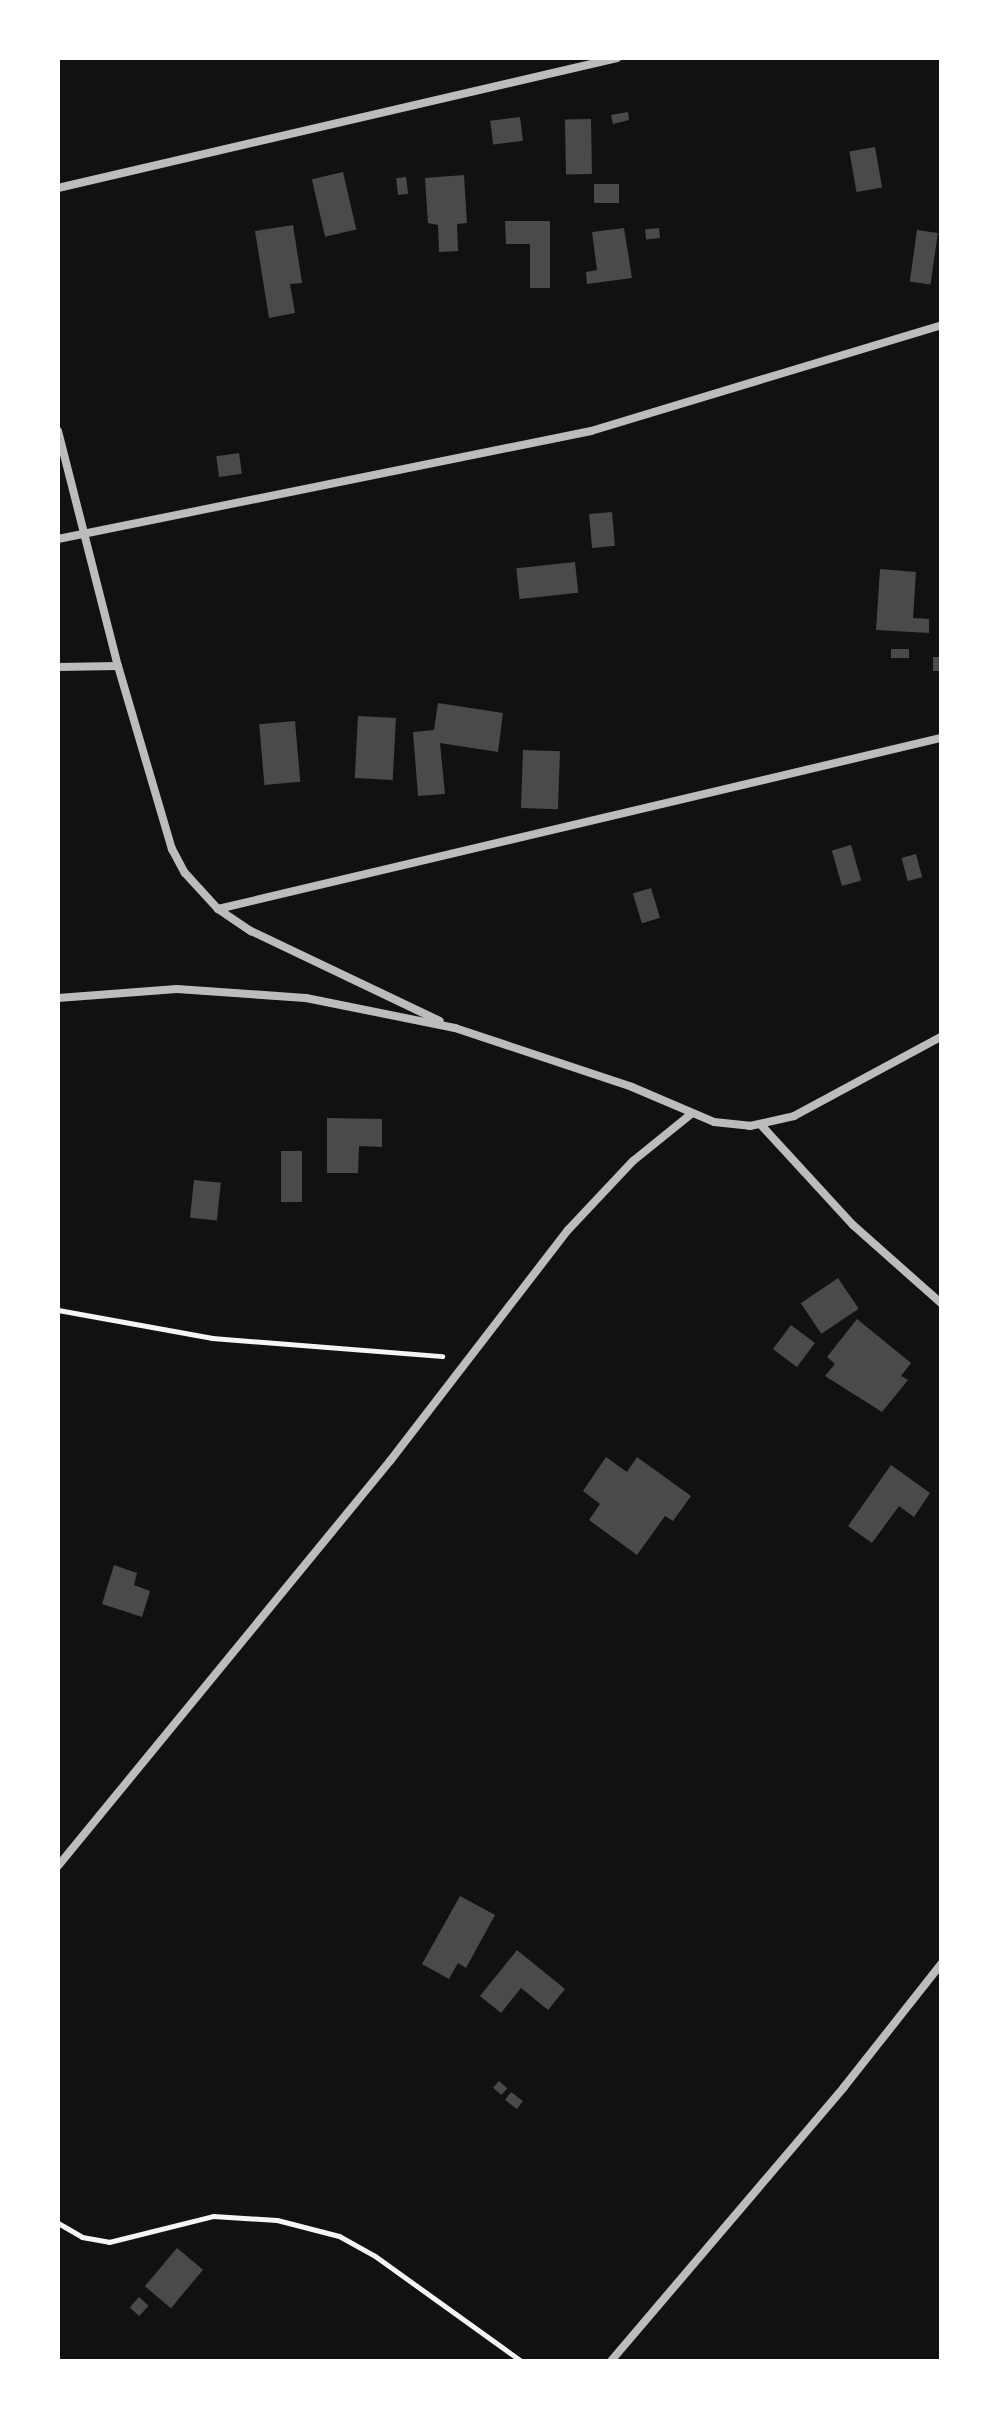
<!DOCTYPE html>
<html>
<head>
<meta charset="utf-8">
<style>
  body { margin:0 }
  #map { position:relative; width:999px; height:2419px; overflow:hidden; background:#111; font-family:"Varela Round",sans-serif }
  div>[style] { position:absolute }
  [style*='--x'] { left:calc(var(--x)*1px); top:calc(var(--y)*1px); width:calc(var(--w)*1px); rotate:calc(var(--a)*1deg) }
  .building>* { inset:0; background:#4a4a4a; transform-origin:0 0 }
  .path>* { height:5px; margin:-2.5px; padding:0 2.5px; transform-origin:2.5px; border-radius:2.5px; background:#f5f5f5 }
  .minor>* { height:8px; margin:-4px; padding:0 4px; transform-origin:4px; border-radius:4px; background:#bcbcbc }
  span { translate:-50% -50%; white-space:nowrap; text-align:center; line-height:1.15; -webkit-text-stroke:7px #fff; paint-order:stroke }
  .frame { position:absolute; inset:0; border:60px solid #fff; pointer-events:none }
</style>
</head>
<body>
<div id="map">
  <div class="building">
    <div style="clip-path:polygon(628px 112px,629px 120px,613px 124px,611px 115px)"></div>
    <div style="left:520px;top:117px;width:24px;height:30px;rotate:83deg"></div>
    <div style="left:591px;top:119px;width:55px;height:26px;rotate:89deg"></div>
    <div style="left:875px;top:147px;width:41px;height:26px;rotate:80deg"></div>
    <div style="left:343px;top:172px;width:59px;height:32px;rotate:77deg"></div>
    <div style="clip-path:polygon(464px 175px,467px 223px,457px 224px,458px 251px,439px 252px,438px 225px,428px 223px,425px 178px)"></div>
    <div style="left:406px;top:177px;width:17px;height:10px;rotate:83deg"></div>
    <div style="left:594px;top:184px;width:25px;height:19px"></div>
    <div style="clip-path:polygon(505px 221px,550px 221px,550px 288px,530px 288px,530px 244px,506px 244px)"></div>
    <div style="clip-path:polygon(293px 225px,302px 283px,290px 284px,295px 313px,269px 318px,255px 231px)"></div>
    <div style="clip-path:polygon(624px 228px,632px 278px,587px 284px,586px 272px,597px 270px,592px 232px)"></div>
    <div style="left:659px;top:228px;width:10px;height:14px;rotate:84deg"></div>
    <div style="left:917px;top:230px;width:21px;height:52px;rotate:8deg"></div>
    <div style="left:239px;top:453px;width:21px;height:23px;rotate:82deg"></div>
    <div style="left:612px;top:512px;width:34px;height:23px;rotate:85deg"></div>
    <div style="left:575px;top:562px;width:31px;height:59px;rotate:84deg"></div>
    <div style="clip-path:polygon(880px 569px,916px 572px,913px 618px,929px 619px,929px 633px,876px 630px)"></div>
    <div style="left:891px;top:649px;width:18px;height:9px"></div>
    <div style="left:933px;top:657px;width:8px;height:14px"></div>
    <div style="clip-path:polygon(438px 703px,503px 713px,498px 752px,440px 743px,445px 794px,418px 796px,413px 732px,434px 730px)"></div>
    <div style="left:358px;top:716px;width:38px;height:62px;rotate:3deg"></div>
    <div style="left:295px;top:721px;width:61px;height:36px;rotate:85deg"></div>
    <div style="left:523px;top:750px;width:37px;height:58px;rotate:2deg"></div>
    <div style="left:851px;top:845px;width:37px;height:20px;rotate:74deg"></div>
    <div style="left:916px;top:854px;width:24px;height:15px;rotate:75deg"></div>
    <div style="left:651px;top:888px;width:31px;height:19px;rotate:73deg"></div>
    <div style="clip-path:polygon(327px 1118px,382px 1119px,382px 1147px,359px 1146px,358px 1173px,327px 1173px)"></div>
    <div style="left:281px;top:1151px;width:21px;height:51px"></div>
    <div style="left:194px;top:1180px;width:27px;height:38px;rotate:6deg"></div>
    <div style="left:838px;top:1278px;width:37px;height:45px;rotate:56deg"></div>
    <div style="clip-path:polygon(857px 1319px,911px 1363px,901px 1376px,908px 1380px,882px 1412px,825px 1376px,835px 1364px,827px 1357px)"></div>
    <div style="left:791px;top:1325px;width:30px;height:30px;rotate:37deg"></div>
    <div style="clip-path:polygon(606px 1457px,627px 1472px,637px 1457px,691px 1496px,673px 1521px,665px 1516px,637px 1555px,589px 1520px,600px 1504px,583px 1491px)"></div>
    <div style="clip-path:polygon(891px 1465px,930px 1493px,914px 1517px,899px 1506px,872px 1543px,848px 1526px)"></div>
    <div style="clip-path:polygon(114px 1565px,137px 1573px,134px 1585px,150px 1591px,142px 1617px,102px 1604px)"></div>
    <div style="clip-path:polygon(460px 1896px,495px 1915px,466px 1968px,458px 1963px,449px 1979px,422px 1964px)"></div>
    <div style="clip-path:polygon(517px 1950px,565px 1989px,548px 2010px,521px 1988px,501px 2013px,480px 1996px)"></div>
    <div style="left:499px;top:2081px;width:11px;height:9px;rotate:41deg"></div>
    <div style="left:511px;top:2092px;width:15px;height:10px;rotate:37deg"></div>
    <div style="left:177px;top:2248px;width:34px;height:50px;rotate:40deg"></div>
    <div style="left:139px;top:2297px;width:13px;height:14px;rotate:42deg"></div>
  </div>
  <div class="path">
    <div style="--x:58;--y:1310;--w:157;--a:10.3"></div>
    <div style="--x:212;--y:1338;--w:231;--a:4.5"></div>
    <div style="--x:58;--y:2223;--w:28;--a:30"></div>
    <div style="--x:82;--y:2237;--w:27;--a:10"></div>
    <div style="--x:109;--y:2242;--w:107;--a:-14"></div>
    <div style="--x:213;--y:2216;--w:64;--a:3.6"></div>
    <div style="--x:277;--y:2220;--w:64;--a:14.5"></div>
    <div style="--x:339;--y:2236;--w:41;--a:29.1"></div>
    <div style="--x:375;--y:2256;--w:180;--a:35.7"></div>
    <div style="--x:173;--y:2361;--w:22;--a:0"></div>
  </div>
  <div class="minor">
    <div style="--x:58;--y:188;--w:574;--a:-13.09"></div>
    <div style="--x:58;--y:431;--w:243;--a:75.7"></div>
    <div style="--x:118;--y:666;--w:191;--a:73.6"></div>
    <div style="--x:172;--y:849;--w:27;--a:62"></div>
    <div style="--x:185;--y:873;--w:49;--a:47.5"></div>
    <div style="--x:218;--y:909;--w:40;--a:34"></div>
    <div style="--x:251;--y:931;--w:209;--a:25.5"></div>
    <div style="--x:58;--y:539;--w:544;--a:-11.45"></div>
    <div style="--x:591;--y:431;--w:366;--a:-16.8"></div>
    <div style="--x:58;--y:667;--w:60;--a:-1"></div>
    <div style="--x:218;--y:909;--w:743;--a:-13.31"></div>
    <div style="--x:58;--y:998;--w:119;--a:-4.3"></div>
    <div style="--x:177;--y:989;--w:129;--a:4"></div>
    <div style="--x:306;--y:998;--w:152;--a:11.4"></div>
    <div style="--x:455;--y:1028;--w:187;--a:18.4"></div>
    <div style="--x:632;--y:1087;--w:89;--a:23.1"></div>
    <div style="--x:714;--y:1122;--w:36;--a:6"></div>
    <div style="--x:750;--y:1126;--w:45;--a:-12.8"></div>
    <div style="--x:794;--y:1116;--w:167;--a:-28.3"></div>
    <div style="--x:761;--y:1125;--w:136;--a:47.4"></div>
    <div style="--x:853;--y:1225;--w:118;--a:41.6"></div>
    <div style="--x:58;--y:1866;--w:524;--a:-50.66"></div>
    <div style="--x:390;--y:1461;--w:292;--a:-52.4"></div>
    <div style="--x:568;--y:1230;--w:95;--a:-46.7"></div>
    <div style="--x:633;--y:1161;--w:75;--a:-39"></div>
    <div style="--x:611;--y:2361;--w:360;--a:-49.6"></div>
    <div style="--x:844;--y:2087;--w:157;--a:-51.7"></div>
  </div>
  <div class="frame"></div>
</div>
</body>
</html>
